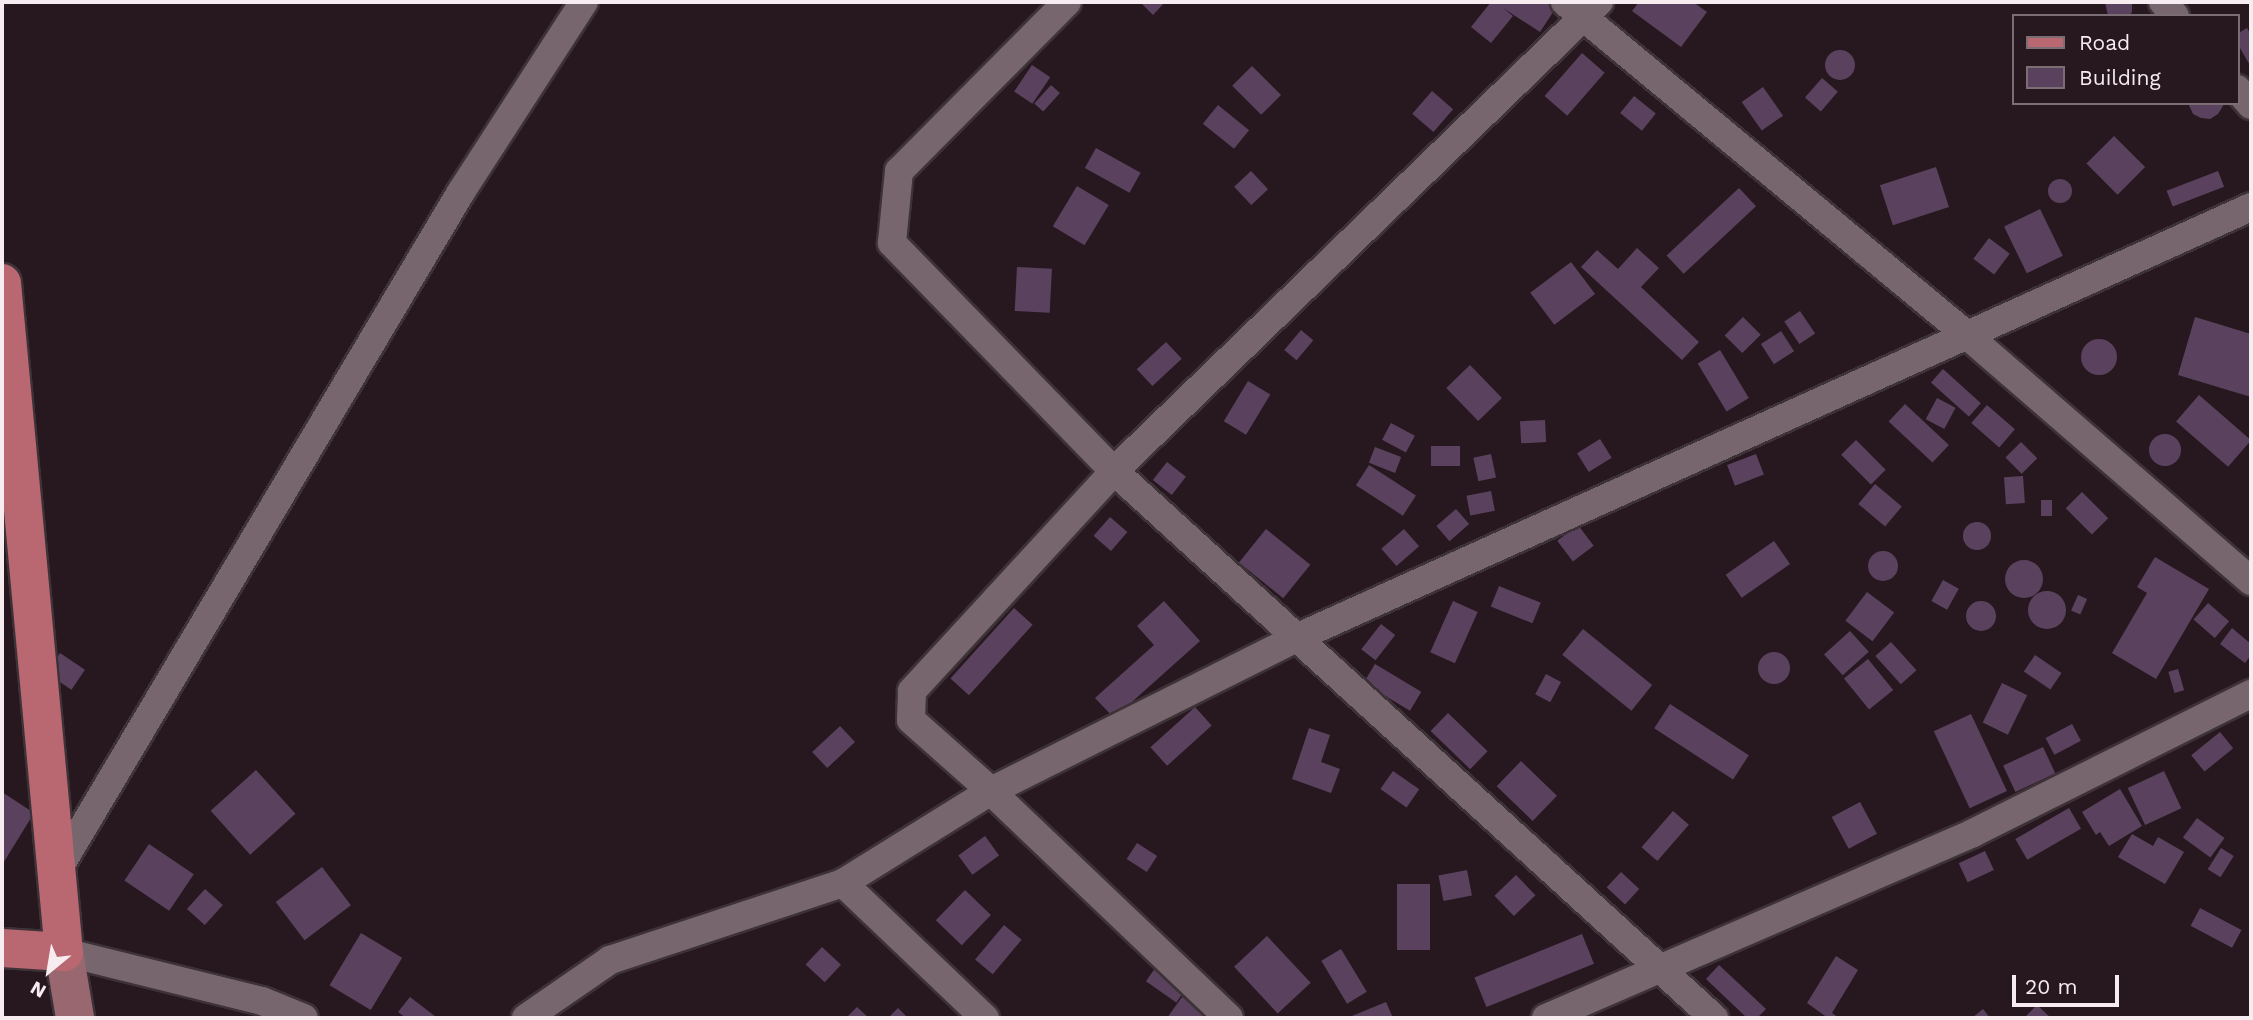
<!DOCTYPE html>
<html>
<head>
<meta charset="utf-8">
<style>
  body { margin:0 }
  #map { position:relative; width:2253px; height:1020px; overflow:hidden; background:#27181f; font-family:"Work Sans",sans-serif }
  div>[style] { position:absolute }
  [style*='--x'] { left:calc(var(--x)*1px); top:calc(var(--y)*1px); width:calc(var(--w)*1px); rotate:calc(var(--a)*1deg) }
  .building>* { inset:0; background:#5a425f; transform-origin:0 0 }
  .round { border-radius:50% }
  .roads { filter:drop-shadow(2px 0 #3d3237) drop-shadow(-2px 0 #3d3237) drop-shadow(0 2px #3d3237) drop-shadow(0 -2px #3d3237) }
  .minor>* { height:28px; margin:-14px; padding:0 14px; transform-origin:14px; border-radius:14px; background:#78666e }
  .secondary>* { height:38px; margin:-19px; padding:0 19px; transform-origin:19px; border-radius:19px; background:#98676f }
  .primary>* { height:38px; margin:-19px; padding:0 19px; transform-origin:19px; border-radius:19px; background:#b96770 }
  span { translate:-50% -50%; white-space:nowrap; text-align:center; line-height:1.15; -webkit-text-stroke:5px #27181f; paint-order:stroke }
  .frame { position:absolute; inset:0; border:4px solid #f7ecf0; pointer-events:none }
  .legend { position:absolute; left:2012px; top:14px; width:228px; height:91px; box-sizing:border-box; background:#27181f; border:2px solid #7a6d73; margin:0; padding:9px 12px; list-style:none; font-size:21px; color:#f7ecf0 }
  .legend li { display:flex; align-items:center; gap:14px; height:35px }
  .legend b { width:35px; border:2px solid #7a6d73 }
  .north { position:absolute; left:14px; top:936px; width:70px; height:70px; -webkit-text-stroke:5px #27181f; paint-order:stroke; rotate:210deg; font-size:19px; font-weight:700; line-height:28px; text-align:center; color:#f7ecf0 }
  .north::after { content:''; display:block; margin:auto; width:24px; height:32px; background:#f7ecf0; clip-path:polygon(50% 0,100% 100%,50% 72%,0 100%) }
  .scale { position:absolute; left:2012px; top:975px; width:107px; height:32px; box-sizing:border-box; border:4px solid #f7ecf0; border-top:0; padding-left:9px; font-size:21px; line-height:24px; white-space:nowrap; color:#f7ecf0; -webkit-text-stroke:5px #27181f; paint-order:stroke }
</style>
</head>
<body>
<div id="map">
  <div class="building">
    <div style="clip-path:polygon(1140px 2px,1165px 2px,1153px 15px)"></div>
    <div style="clip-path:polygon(1491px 2px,1550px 2px,1557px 6px,1540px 32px,1503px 8px,1513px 16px,1491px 43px,1471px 27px)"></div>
    <div style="clip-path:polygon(1639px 2px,1693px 2px,1707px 12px,1681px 47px,1632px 11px)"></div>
    <div style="clip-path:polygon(2105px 2px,2132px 2px,2132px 12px,2129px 16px,2108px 16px)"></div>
    <div style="clip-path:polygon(2247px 28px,2251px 35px,2251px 67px,2237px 43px,2237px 34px)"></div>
    <div class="round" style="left:1825px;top:50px;width:30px;height:30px"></div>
    <div style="left:1582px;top:53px;width:30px;height:57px;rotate:41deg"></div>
    <div style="left:1032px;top:65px;width:22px;height:32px;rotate:34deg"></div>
    <div style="left:1252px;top:66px;width:41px;height:28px;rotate:45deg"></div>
    <div style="left:1822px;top:78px;width:21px;height:26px;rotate:41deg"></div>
    <div style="left:1051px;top:85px;width:12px;height:25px;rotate:42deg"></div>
    <div style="left:1763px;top:87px;width:35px;height:26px;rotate:55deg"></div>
    <div style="left:1432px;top:91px;width:28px;height:30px;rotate:41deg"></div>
    <div style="left:1634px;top:96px;width:28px;height:22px;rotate:39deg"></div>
    <div style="clip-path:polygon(2188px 103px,2223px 103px,2223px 106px,2218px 114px,2210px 119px,2201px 118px,2193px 114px)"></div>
    <div style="left:1218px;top:105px;width:40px;height:24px;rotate:39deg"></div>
    <div style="left:2114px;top:136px;width:44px;height:39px;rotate:45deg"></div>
    <div style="left:1096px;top:148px;width:51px;height:23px;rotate:29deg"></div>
    <div style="left:1936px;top:167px;width:42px;height:59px;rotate:72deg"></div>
    <div style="left:1251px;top:171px;width:25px;height:23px;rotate:47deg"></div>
    <div style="left:2218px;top:171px;width:17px;height:55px;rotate:69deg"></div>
    <div class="round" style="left:2048px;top:179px;width:24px;height:24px"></div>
    <div style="left:1077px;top:186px;width:37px;height:47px;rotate:31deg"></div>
    <div style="left:1739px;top:188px;width:25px;height:99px;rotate:47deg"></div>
    <div style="left:2040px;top:209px;width:52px;height:40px;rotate:64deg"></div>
    <div style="left:1989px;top:238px;width:26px;height:26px;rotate:37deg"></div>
    <div style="clip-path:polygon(1637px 248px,1659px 268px,1641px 287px,1699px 342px,1682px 360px,1581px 267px,1597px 250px,1618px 269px)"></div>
    <div style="left:1571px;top:262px;width:40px;height:51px;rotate:53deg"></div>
    <div style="left:1017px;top:267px;width:35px;height:44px;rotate:3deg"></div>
    <div style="left:1800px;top:311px;width:27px;height:19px;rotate:56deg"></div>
    <div style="left:1743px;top:317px;width:25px;height:26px;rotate:45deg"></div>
    <div style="clip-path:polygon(2195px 317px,2251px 334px,2251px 397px,2178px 375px)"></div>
    <div style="left:1301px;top:330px;width:16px;height:26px;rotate:40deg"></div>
    <div style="left:1781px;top:331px;width:24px;height:24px;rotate:57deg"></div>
    <div class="round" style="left:2081px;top:339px;width:36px;height:36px"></div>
    <div style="left:1166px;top:342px;width:23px;height:40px;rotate:47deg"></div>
    <div style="left:1720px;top:350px;width:56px;height:26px;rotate:59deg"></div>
    <div style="left:1470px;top:365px;width:46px;height:33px;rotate:46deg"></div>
    <div style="left:1943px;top:369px;width:51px;height:18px;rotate:42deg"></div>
    <div style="left:1248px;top:381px;width:26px;height:47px;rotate:31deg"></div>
    <div style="left:2199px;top:395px;width:69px;height:35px;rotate:41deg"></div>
    <div style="left:1937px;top:398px;width:21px;height:24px;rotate:28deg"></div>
    <div style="left:1905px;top:404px;width:60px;height:24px;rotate:43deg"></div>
    <div style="left:1987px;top:405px;width:37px;height:24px;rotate:41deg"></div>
    <div style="left:1545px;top:420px;width:22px;height:25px;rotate:87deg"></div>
    <div style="left:1391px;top:423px;width:27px;height:19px;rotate:28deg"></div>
    <div class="round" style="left:2149px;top:434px;width:32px;height:32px"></div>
    <div style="left:1600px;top:439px;width:22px;height:27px;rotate:58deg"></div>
    <div style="left:1856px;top:440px;width:42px;height:21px;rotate:45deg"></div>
    <div style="left:2021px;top:442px;width:23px;height:22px;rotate:45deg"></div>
    <div style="left:1431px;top:446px;width:29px;height:20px"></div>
    <div style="left:1375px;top:447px;width:28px;height:17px;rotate:21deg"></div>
    <div style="left:1491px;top:454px;width:24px;height:18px;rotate:78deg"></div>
    <div style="left:1756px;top:454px;width:22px;height:31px;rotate:69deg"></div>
    <div style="left:1167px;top:462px;width:24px;height:23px;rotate:38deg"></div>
    <div style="left:1369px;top:465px;width:56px;height:24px;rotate:33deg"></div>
    <div style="left:2023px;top:476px;width:27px;height:19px;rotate:86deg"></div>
    <div style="left:1875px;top:484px;width:35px;height:26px;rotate:40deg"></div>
    <div style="left:1491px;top:491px;width:20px;height:25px;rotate:79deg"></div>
    <div style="left:2082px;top:492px;width:37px;height:23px;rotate:45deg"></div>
    <div style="left:2041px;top:500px;width:11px;height:16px"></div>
    <div style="left:1456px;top:509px;width:20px;height:26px;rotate:49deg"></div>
    <div style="left:1110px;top:517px;width:23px;height:25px;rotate:41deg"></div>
    <div class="round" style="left:1963px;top:522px;width:28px;height:28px"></div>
    <div style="left:1578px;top:525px;width:26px;height:26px;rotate:53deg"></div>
    <div style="left:1266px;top:529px;width:57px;height:43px;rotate:39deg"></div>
    <div style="left:1404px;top:529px;width:23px;height:30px;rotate:49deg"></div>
    <div style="left:1774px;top:541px;width:28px;height:59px;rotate:55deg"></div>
    <div class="round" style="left:1868px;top:551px;width:30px;height:30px"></div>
    <div style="clip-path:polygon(2155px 557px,2209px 589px,2156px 679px,2112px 653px,2147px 593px,2137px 587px)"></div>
    <div class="round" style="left:2005px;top:560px;width:38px;height:38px"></div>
    <div style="left:1943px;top:580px;width:18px;height:24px;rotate:29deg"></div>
    <div style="left:1499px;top:586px;width:45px;height:22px;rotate:22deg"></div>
    <div class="round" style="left:2028px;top:591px;width:38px;height:38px"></div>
    <div style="left:1867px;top:592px;width:34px;height:36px;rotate:37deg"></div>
    <div style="left:2078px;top:595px;width:10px;height:17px;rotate:24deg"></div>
    <div class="round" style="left:1966px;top:601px;width:30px;height:30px"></div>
    <div style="clip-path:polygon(1164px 601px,1200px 641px,1114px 718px,1095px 698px,1154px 645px,1137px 626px)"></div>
    <div style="left:1453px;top:601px;width:27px;height:56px;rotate:24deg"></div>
    <div style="left:2208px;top:603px;width:28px;height:22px;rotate:41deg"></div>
    <div style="left:1014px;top:608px;width:25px;height:95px;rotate:42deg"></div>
    <div style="left:1381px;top:624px;width:18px;height:32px;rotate:38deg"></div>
    <div style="clip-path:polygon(2232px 628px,2251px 644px,2251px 655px,2245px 663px,2220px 644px)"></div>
    <div style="left:1583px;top:629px;width:89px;height:33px;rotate:39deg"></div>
    <div style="left:1850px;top:631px;width:28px;height:35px;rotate:48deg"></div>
    <div style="left:1891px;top:642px;width:38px;height:21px;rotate:48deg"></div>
    <div class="round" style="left:1758px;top:652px;width:32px;height:32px"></div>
    <div style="left:60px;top:653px;width:30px;height:24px;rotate:34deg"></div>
    <div style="left:2035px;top:655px;width:32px;height:20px;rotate:34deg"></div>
    <div style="left:1868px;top:659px;width:40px;height:31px;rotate:51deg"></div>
    <div style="left:1375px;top:664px;width:54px;height:22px;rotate:31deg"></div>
    <div style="left:2178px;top:669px;width:22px;height:10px;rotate:74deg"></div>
    <div style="left:1546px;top:674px;width:17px;height:23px;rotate:28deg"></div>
    <div style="left:2002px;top:683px;width:28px;height:44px;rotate:26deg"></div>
    <div style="left:1670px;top:704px;width:94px;height:29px;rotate:33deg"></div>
    <div style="left:1195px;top:707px;width:25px;height:60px;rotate:48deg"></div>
    <div style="left:1448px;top:713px;width:55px;height:25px;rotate:44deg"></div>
    <div style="left:1971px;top:714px;width:85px;height:41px;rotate:65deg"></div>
    <div style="left:2072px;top:724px;width:19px;height:30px;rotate:62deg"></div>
    <div style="left:840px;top:726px;width:22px;height:38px;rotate:47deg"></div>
    <div style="clip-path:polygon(1309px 728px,1330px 735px,1321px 762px,1340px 769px,1331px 793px,1292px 779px)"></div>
    <div style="left:2220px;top:732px;width:21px;height:37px;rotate:51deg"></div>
    <div style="left:2043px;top:747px;width:29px;height:44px;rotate:65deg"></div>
    <div style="left:1521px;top:761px;width:50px;height:35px;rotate:44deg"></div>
    <div style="left:256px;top:770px;width:59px;height:61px;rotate:48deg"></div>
    <div style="left:1393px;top:771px;width:32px;height:22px;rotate:35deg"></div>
    <div style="left:2164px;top:771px;width:41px;height:40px;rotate:65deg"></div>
    <div style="clip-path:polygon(2120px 789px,2142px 826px,2109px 846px,2100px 832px,2096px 835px,2082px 812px)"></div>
    <div style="clip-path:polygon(2px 792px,34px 813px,2px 865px)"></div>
    <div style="left:1860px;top:802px;width:36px;height:32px;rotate:62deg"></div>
    <div style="left:2069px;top:808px;width:24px;height:62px;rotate:60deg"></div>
    <div style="left:1673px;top:811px;width:21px;height:48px;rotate:41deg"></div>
    <div style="left:2197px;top:818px;width:34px;height:24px;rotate:36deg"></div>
    <div style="clip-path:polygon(2132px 834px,2153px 846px,2158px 837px,2184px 852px,2165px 884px,2118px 857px)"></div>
    <div style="left:985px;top:836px;width:24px;height:33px;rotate:54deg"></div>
    <div style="left:1137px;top:843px;width:24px;height:19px;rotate:33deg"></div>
    <div style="left:149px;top:844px;width:54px;height:44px;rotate:34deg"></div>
    <div style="left:2221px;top:848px;width:15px;height:25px;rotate:32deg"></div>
    <div style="left:1985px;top:851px;width:21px;height:29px;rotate:65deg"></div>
    <div style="left:322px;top:867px;width:48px;height:58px;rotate:53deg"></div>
    <div style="left:1467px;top:870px;width:26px;height:29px;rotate:79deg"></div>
    <div style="left:1621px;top:872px;width:25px;height:21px;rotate:43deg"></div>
    <div style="left:1516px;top:875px;width:28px;height:30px;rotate:46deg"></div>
    <div style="left:1397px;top:884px;width:33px;height:66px"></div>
    <div style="left:205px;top:889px;width:24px;height:27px;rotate:42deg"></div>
    <div style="left:965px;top:890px;width:36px;height:42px;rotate:44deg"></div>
    <div style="left:2200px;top:908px;width:47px;height:20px;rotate:28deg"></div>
    <div style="left:1004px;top:925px;width:23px;height:45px;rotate:40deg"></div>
    <div style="left:361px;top:933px;width:48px;height:61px;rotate:31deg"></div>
    <div style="left:1582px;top:934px;width:32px;height:116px;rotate:68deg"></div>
    <div style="left:1267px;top:936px;width:64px;height:45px;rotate:47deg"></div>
    <div style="left:822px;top:947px;width:26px;height:24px;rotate:43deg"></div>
    <div style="left:1341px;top:949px;width:50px;height:23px;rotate:59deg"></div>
    <div style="clip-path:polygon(1836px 956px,1858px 970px,1832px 1013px,1839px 1018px,1828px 1018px,1807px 1003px)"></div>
    <div style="left:1158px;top:964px;width:37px;height:21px;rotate:35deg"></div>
    <div style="clip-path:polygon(1719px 965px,1766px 1009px,1757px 1018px,1747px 1018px,1706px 979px)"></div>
    <div style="clip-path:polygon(410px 997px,436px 1017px,435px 1018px,406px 1018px,398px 1012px)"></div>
    <div style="clip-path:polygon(1182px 997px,1211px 1018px,1167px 1018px)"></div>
    <div style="clip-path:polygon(1386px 1002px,1393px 1018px,1347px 1018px)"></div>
    <div style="clip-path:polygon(2037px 1005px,2051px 1018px,2024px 1018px)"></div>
    <div style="clip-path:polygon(857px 1007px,869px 1018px,846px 1018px)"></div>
    <div style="clip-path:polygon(898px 1008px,908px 1018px,888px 1018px)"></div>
    <div style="clip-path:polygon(1983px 1009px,1990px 1018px,1972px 1018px)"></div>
  </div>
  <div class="roads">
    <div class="minor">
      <div style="--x:1067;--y:2;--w:238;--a:134.8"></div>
      <div style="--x:899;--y:171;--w:72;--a:95.6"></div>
      <div style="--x:892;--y:243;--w:318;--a:45.8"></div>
      <div style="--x:1114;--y:471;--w:812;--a:42.35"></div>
      <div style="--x:1565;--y:2;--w:522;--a:39.64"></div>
      <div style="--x:1967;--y:335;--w:376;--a:40.9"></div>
      <div style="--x:2163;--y:2;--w:18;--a:49"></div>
      <div style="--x:2237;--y:89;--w:21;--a:49"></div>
      <div style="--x:57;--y:871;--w:790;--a:-59.25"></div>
      <div style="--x:461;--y:192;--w:226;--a:-57.1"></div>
      <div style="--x:843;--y:883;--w:196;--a:43.6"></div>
      <div style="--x:64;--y:952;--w:204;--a:13.9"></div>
      <div style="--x:262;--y:1001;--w:45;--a:22"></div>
      <div style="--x:526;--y:1018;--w:102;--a:-34.6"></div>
      <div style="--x:610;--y:960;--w:245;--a:-18.3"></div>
      <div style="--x:843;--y:883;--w:174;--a:-31.9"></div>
      <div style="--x:991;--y:791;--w:107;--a:-138.4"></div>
      <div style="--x:911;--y:720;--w:29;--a:-88"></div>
      <div style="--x:912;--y:691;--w:299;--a:-47.4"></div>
      <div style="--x:1114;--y:471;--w:675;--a:-44.04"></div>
      <div style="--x:1229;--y:1018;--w:329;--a:-136.4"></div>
      <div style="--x:991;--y:791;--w:341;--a:-26.6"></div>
      <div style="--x:1296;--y:638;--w:1048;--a:-24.29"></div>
      <div style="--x:1546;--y:1018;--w:465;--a:-23.4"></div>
      <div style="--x:1973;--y:833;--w:311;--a:-26.6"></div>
    </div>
    <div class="secondary">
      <div style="--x:64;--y:952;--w:67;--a:80.5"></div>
    </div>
    <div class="primary">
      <div style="--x:2;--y:283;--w:672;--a:84.71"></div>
      <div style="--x:64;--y:952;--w:62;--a:-176.3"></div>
    </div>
  </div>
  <div class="frame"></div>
  <ul class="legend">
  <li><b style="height:9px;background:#b96770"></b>Road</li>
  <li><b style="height:19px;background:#5a425f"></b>Building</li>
  </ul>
  <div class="north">N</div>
  <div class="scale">20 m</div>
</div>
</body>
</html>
